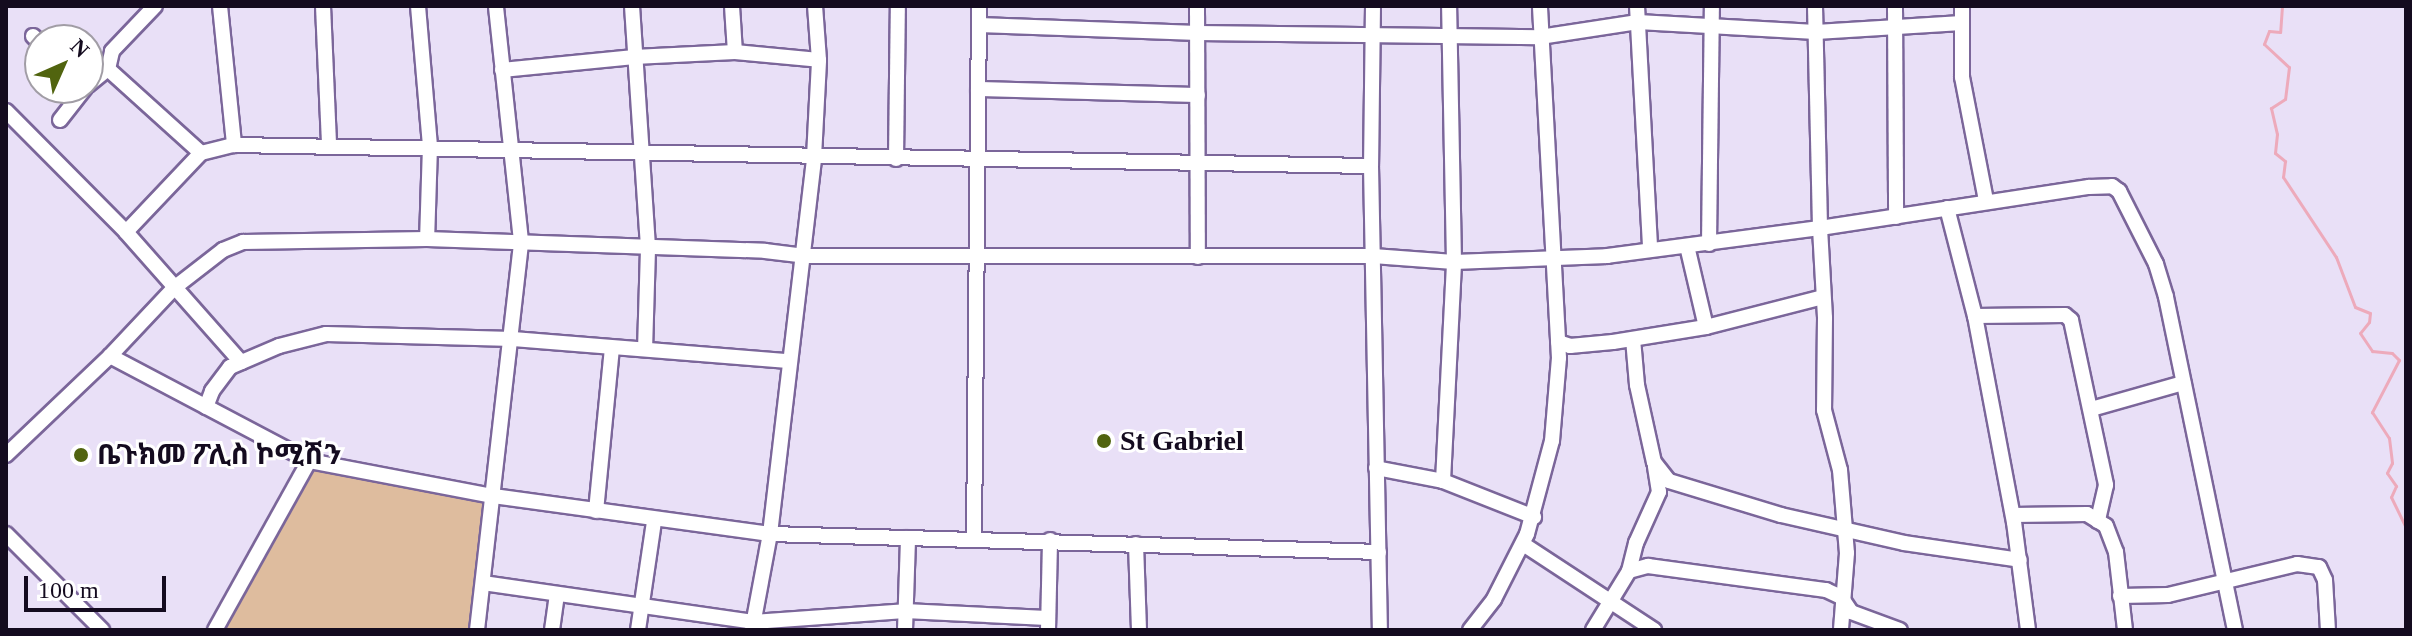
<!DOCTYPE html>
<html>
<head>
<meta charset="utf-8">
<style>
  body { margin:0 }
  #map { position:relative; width:2412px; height:636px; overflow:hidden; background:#e9e0f7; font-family:"Times New Roman","Noto Sans Ethiopic",serif }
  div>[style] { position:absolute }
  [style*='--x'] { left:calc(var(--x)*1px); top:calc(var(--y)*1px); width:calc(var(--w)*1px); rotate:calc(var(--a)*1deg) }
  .green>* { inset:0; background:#debc9e }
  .stream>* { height:3px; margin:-1.5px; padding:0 1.5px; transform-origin:1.5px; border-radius:1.5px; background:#edaabb }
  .roads { filter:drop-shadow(2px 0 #7b669a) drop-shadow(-2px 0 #7b669a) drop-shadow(0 2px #7b669a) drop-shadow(0 -2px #7b669a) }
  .minor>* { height:14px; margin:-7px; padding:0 7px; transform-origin:7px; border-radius:7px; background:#fff }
  .dots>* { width:22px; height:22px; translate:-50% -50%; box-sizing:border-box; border:4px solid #fff; border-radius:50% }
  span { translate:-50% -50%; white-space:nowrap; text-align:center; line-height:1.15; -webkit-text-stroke:6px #fff; paint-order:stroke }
  .poi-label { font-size:28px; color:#140b1f; font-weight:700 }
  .left { translate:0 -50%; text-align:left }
  .frame { position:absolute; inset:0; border:8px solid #140b1f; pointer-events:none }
  .north { position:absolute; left:24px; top:24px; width:80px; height:80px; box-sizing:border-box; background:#fff; border:2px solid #a19da5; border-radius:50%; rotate:45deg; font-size:22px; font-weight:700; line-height:32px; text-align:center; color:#140b1f }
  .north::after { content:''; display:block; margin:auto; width:28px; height:36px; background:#51640f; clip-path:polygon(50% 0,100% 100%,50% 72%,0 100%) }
  .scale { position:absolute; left:24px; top:576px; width:142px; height:36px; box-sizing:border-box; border:4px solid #140b1f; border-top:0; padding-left:10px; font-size:24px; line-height:28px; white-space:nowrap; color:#140b1f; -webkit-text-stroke:6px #fff; paint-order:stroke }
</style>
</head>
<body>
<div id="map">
  <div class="green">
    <div style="clip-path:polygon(309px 462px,493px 498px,478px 630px,214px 630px)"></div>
  </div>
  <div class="stream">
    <div style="--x:2282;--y:6;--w:26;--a:94"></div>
    <div style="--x:2280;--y:32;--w:11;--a:-175"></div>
    <div style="--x:2269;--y:31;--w:14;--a:111"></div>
    <div style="--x:2264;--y:44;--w:34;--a:43"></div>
    <div style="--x:2289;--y:67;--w:32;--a:97"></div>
    <div style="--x:2285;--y:99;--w:17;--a:147"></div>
    <div style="--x:2271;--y:108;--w:27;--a:77"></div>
    <div style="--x:2277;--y:134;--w:19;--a:96"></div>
    <div style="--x:2275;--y:153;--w:13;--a:39"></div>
    <div style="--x:2285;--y:161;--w:16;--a:97"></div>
    <div style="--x:2283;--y:177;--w:96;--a:56.5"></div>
    <div style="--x:2336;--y:257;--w:53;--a:69.2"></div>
    <div style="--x:2355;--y:307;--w:16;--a:22"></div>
    <div style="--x:2370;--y:313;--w:9;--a:96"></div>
    <div style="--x:2369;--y:322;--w:14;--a:129"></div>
    <div style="--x:2360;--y:333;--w:22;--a:56"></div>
    <div style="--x:2372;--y:351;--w:20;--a:6"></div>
    <div style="--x:2392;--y:353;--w:10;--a:45"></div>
    <div style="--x:2399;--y:360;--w:59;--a:117.4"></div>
    <div style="--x:2372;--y:412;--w:31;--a:57"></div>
    <div style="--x:2389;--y:438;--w:25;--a:83"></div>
    <div style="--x:2392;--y:463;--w:11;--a:117"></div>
    <div style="--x:2387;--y:473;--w:16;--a:55"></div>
    <div style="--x:2396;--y:486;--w:12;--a:114"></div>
    <div style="--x:2391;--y:497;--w:34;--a:64"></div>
  </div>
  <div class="roads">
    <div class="minor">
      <div style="--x:220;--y:6;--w:140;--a:84.2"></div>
      <div style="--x:323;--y:6;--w:139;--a:87.5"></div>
      <div style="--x:418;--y:6;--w:141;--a:85.1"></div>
      <div style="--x:430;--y:146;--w:93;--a:91.8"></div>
      <div style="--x:632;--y:6;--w:244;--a:86.2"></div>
      <div style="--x:648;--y:249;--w:100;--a:91.7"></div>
      <div style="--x:732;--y:6;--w:46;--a:86.3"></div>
      <div style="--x:1197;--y:6;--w:251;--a:89.8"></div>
      <div style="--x:1373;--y:6;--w:160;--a:90.7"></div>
      <div style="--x:1371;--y:166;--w:464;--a:88.9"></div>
      <div style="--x:1637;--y:6;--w:243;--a:86.9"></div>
      <div style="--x:1815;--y:6;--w:222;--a:88.7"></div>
      <div style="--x:1820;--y:228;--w:272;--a:-8.7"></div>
      <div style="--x:2089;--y:187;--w:23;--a:-2"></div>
      <div style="--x:2112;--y:186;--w:9;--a:36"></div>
      <div style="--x:2119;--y:191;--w:82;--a:63.1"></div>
      <div style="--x:2156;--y:264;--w:34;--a:73"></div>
      <div style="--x:2166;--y:297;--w:340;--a:78.3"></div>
      <div style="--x:1895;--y:6;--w:211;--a:89.7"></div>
      <div style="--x:1962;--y:6;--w:17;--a:90"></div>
      <div style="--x:979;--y:25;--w:219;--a:2.1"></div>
      <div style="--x:1198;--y:33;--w:342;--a:0.7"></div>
      <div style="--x:1540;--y:37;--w:99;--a:-8.7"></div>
      <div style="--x:1638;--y:22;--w:178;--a:3.2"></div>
      <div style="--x:1816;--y:32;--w:146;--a:-3.5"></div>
      <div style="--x:1962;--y:23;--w:54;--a:90"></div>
      <div style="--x:1962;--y:77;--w:126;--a:79"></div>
      <div style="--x:33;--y:36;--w:10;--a:45"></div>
      <div style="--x:108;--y:69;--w:125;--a:42.1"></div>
      <div style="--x:502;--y:70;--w:133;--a:-5.6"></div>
      <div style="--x:634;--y:57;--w:101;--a:-2.8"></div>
      <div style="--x:735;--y:52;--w:84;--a:5.4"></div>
      <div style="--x:88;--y:85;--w:26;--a:-39"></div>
      <div style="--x:108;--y:69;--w:18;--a:-77"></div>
      <div style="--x:112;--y:51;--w:62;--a:-46.3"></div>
      <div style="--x:978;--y:89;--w:220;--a:1.6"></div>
      <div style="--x:6;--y:111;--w:170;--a:45.2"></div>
      <div style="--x:126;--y:232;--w:174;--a:48.5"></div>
      <div style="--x:60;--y:120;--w:41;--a:-52"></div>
      <div style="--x:896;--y:159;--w:153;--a:-89.3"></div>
      <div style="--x:1947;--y:208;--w:112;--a:75.5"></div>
      <div style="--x:1975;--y:316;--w:210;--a:79.3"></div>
      <div style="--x:2014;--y:522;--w:109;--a:82.6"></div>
      <div style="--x:126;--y:232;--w:109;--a:-46.5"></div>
      <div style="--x:201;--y:153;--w:34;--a:-14"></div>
      <div style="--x:234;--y:145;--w:1137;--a:1.06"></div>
      <div style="--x:1709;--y:244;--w:238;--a:-89.3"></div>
      <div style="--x:1975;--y:316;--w:90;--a:-0.6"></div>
      <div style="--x:2065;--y:315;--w:8;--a:40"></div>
      <div style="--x:2071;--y:320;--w:169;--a:78"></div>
      <div style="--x:2106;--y:485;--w:37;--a:103"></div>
      <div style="--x:1706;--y:327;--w:121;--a:-14.4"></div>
      <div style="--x:1633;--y:339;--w:46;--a:85"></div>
      <div style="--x:1637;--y:385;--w:79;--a:77.6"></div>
      <div style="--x:1654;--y:462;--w:24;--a:52"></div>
      <div style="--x:1669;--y:481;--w:117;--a:16.9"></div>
      <div style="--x:1781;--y:515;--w:126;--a:12.8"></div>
      <div style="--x:1904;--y:543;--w:117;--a:8.3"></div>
      <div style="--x:1558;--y:342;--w:13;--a:18"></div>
      <div style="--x:1570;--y:346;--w:43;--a:-5.3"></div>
      <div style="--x:1613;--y:342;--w:94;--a:-9.2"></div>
      <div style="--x:1706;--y:327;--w:83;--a:-103.2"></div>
      <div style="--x:110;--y:356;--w:225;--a:27.8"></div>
      <div style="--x:309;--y:461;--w:187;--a:10.8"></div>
      <div style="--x:493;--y:496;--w:280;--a:7.8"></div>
      <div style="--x:770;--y:534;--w:609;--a:1.69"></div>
      <div style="--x:206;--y:407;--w:17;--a:-69"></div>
      <div style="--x:212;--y:391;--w:30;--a:-53"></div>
      <div style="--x:230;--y:367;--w:53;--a:-23.2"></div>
      <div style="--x:279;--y:346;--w:49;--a:-14.3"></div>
      <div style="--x:326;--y:334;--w:187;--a:1.5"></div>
      <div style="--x:513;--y:339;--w:276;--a:4.6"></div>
      <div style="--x:2091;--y:409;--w:96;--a:-15.8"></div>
      <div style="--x:6;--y:455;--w:144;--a:-43.6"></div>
      <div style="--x:110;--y:356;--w:93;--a:-46.7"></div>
      <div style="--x:174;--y:288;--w:62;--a:-37.8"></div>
      <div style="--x:223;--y:250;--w:22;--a:-22"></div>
      <div style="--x:243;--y:242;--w:184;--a:-0.9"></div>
      <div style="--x:427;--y:239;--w:338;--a:2"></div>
      <div style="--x:765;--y:251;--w:38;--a:7"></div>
      <div style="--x:803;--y:256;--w:570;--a:0"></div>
      <div style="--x:1373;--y:256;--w:81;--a:4.2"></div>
      <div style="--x:1454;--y:262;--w:153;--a:-2.2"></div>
      <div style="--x:1607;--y:256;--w:215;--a:-7.5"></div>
      <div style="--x:1820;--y:228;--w:90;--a:86.8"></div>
      <div style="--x:1825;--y:318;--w:92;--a:90.6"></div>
      <div style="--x:1824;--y:410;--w:62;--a:75.1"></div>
      <div style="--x:1840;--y:470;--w:83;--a:85.2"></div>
      <div style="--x:1847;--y:553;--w:77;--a:94.5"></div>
      <div style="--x:1376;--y:468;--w:68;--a:11"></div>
      <div style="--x:1443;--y:481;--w:98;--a:21.6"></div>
      <div style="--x:1443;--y:481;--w:219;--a:-87.1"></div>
      <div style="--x:1454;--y:262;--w:256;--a:-91.1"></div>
      <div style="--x:596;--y:511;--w:163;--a:-84.4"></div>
      <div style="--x:2013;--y:515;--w:74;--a:-0.8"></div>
      <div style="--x:2087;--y:514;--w:22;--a:32"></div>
      <div style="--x:2106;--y:526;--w:28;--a:69"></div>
      <div style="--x:2116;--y:552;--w:79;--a:83.4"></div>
      <div style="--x:6;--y:534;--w:136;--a:45"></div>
      <div style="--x:974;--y:539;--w:533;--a:-89.46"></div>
      <div style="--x:1136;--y:544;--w:86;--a:88"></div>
      <div style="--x:1523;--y:544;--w:157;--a:33.3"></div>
      <div style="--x:1629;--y:571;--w:20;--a:-15"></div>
      <div style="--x:1648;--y:566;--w:180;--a:7.7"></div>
      <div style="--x:1826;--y:590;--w:17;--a:25"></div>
      <div style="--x:1841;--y:597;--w:18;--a:56"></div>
      <div style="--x:1851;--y:612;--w:52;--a:20.2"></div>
      <div style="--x:483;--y:583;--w:273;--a:8.2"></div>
      <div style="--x:753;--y:622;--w:152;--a:-4.1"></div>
      <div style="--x:905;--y:611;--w:142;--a:2.8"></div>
      <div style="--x:2120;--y:596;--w:48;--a:-1.2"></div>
      <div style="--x:2168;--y:595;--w:133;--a:-13.5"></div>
      <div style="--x:2297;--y:564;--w:22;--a:8"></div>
      <div style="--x:2319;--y:567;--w:14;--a:65"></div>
      <div style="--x:2325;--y:580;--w:50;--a:86.6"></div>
      <div style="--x:215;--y:630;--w:193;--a:-60.9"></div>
      <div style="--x:477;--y:630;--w:391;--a:-83.5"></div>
      <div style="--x:521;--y:241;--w:236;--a:-96.1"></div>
      <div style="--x:552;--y:630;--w:35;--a:-82"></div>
      <div style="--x:638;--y:630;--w:110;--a:-81.6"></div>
      <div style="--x:752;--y:630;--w:98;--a:-79.4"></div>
      <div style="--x:770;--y:534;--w:380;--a:-83.3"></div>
      <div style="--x:814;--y:157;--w:97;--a:-87"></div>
      <div style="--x:819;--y:60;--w:54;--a:-94.2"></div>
      <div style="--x:905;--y:630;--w:92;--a:-88.1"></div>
      <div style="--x:1048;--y:630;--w:90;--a:-88.7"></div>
      <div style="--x:1470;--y:630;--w:39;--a:-52"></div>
      <div style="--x:1494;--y:599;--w:73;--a:-63.1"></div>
      <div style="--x:1527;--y:534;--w:96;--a:-75"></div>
      <div style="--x:1552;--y:441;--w:83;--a:-85.2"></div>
      <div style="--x:1559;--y:358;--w:353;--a:-93.1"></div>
      <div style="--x:1593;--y:630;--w:69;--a:-58.6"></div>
      <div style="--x:1629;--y:571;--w:29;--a:-76"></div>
      <div style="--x:1636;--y:543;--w:56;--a:-65.7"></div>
      <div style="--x:1659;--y:492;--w:26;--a:-99"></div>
    </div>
  </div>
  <div class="dots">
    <div style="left:1104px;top:441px;background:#51640f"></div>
    <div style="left:81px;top:455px;background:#51640f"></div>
  </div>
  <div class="poi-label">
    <span class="left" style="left:1120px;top:441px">St Gabriel</span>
    <span class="left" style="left:97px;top:455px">ቤጉክመ ፖሊስ ኮሚሽን</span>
  </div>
  <div class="frame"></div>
  <div class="north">N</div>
  <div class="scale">100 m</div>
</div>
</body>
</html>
